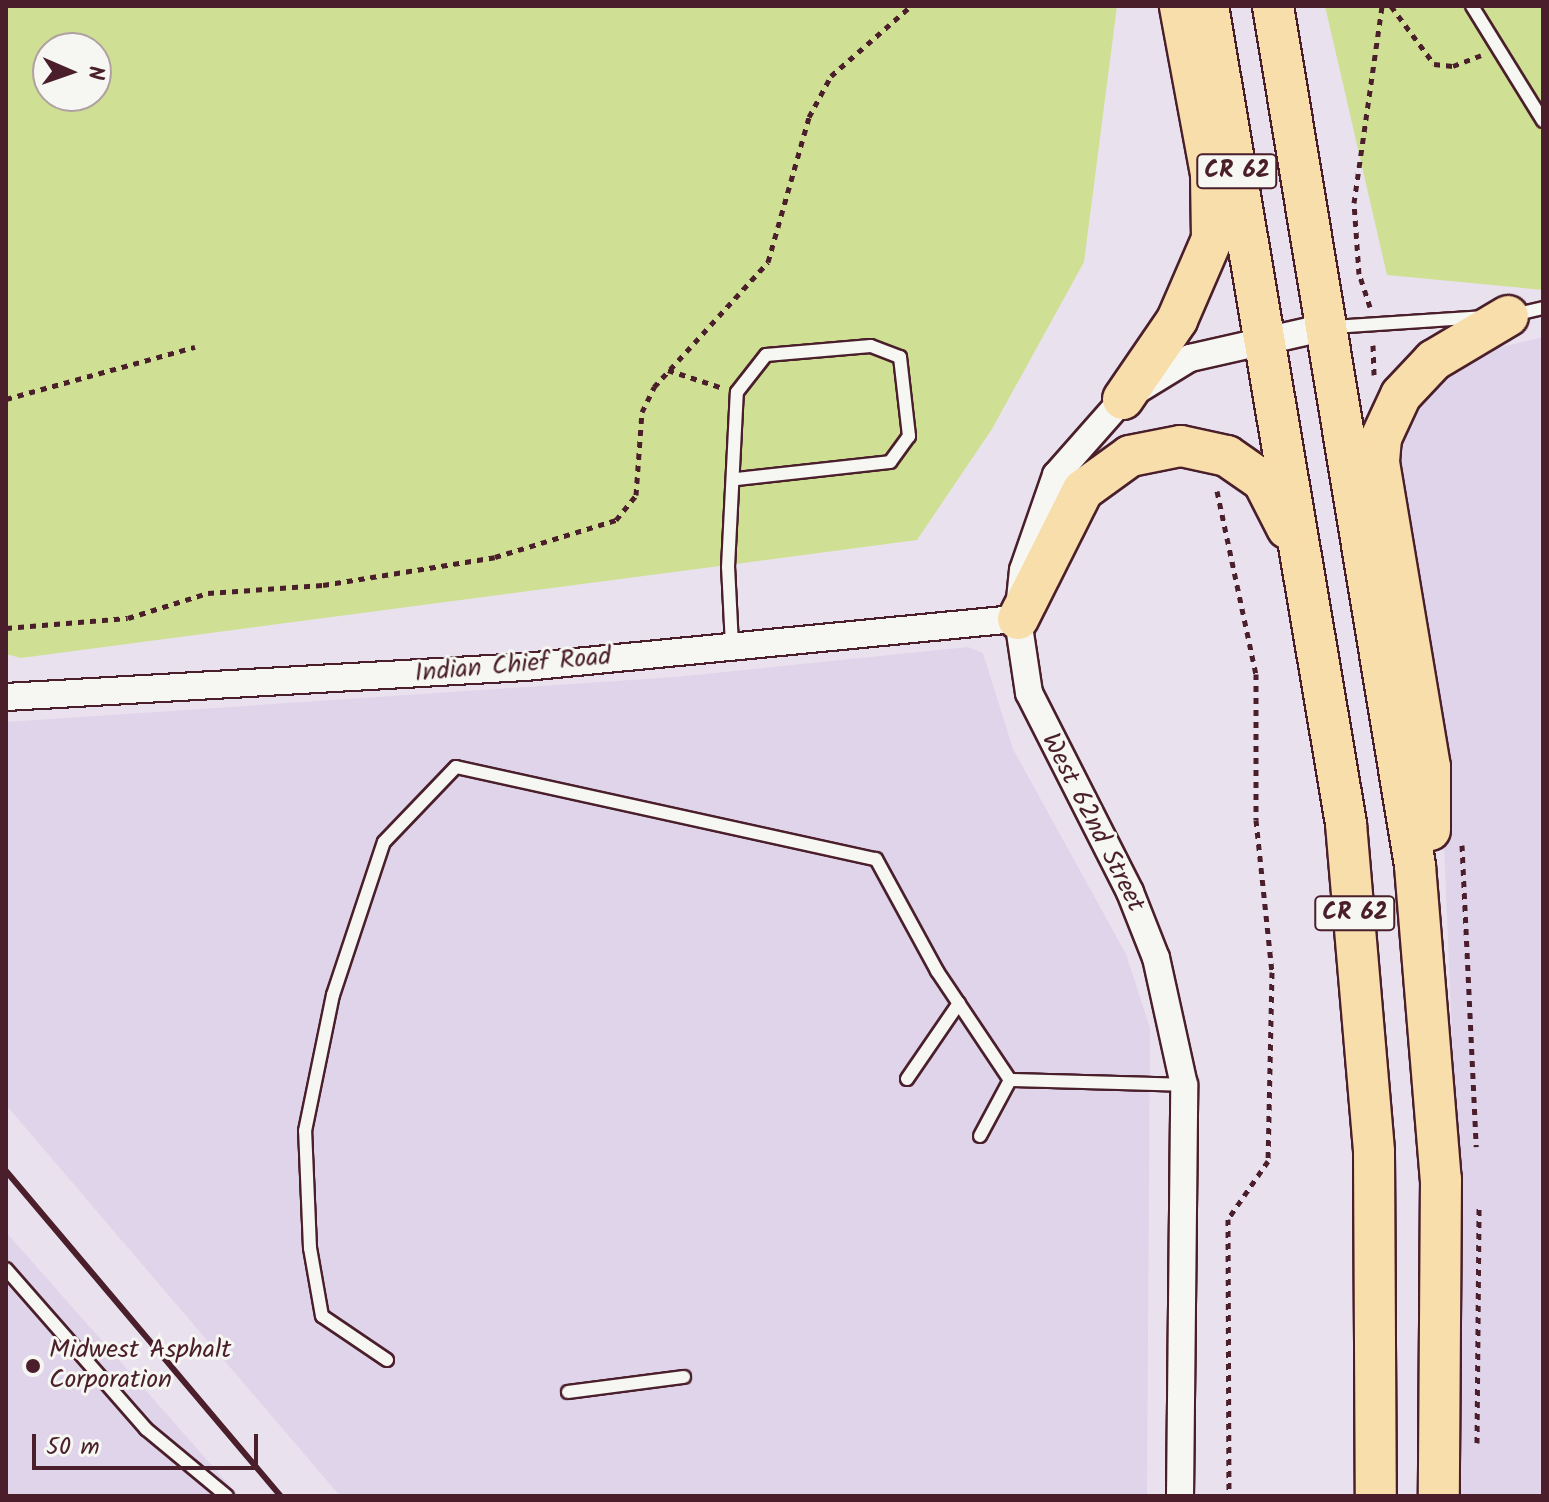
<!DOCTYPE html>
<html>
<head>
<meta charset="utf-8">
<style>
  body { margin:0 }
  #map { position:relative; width:1549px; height:1502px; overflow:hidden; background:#e9e2ee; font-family:Kalam,sans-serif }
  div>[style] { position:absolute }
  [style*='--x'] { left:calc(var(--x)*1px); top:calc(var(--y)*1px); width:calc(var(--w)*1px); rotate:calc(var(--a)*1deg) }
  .built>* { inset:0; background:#e0d4eb }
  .green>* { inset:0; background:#cfe094 }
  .path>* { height:5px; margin-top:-2.5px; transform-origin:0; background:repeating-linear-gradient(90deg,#4a1f2b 0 6px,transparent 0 12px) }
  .roads { filter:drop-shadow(2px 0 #4a1f2b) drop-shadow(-2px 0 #4a1f2b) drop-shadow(0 2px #4a1f2b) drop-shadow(0 -2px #4a1f2b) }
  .service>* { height:12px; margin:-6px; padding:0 6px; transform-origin:6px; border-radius:6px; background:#f6f6f2 }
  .minor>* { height:26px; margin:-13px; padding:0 13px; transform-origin:13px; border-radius:13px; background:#f6f6f2 }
  .primary>* { height:40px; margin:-20px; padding:0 20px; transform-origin:20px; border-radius:20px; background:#f8deab }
  .rail>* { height:6px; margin:-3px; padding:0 3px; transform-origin:3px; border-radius:3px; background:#4a1f2b }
  .dots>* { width:22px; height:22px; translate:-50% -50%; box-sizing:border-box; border:4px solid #f6f6f2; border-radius:50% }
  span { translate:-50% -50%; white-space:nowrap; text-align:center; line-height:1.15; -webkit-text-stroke:6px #f6f6f2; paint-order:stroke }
  .shield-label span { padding:2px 6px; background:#f6f6f2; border:2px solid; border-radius:6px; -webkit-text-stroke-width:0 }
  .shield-label { font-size:24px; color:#4a1f2b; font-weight:700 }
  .street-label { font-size:26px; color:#4a1f2b }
  .poi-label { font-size:26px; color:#4a1f2b }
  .left { translate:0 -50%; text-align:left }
  .frame { position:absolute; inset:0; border:8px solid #4a1f2b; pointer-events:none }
  .north { position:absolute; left:32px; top:32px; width:80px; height:80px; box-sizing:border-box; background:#f6f6f2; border:2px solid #b1a0a2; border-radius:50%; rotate:92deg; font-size:22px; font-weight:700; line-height:32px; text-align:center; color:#4a1f2b }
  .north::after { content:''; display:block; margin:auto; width:28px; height:36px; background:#4a1f2b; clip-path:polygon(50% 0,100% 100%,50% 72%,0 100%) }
  .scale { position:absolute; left:32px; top:1434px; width:226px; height:36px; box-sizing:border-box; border:4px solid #4a1f2b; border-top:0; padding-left:10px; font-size:24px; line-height:28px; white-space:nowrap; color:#4a1f2b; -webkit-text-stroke:6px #f6f6f2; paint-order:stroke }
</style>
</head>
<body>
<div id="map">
  <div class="built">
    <div style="clip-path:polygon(1543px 337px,1543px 1496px,1453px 1496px,1456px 1128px,1440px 754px,1389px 461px,1411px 395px,1468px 355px)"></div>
    <div style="clip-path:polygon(968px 647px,983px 653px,1013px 749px,1126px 954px,1150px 1028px,1147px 1496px,340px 1496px,6px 1105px,6px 722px,675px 677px)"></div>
    <div style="clip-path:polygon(6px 1232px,239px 1496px,6px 1496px)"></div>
  </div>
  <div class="green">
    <div style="clip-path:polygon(evenodd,6px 6px,1117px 6px,1084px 262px,992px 429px,917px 540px,21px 658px,6px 654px,6px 6px,48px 48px,96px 48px,96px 96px,48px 96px,48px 48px)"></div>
    <div style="clip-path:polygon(1325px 6px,1543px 6px,1543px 290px,1387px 275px)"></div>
  </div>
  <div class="path">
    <div style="--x:1391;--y:6;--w:72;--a:53.4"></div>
    <div style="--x:1434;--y:64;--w:19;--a:6"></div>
    <div style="--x:1453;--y:66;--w:30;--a:-21"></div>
    <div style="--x:1370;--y:307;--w:35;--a:-108"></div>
    <div style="--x:1359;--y:274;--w:71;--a:-94"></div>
    <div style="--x:1354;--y:203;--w:199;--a:-81.9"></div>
    <div style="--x:1373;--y:345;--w:30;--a:88"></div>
    <div style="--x:668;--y:370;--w:55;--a:18.1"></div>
    <div style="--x:6;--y:399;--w:196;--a:-15.4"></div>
    <div style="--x:1217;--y:491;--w:187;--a:78"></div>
    <div style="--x:1256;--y:674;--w:146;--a:90"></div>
    <div style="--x:1256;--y:820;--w:153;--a:84"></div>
    <div style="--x:1272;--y:972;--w:189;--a:91.2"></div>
    <div style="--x:1268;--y:1161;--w:70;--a:124.6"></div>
    <div style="--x:1228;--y:1219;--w:277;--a:89.8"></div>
    <div style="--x:6;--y:628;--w:122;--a:-4.7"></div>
    <div style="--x:128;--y:618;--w:84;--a:-17.4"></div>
    <div style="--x:208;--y:593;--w:115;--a:-4"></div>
    <div style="--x:323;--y:585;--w:174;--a:-9.2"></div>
    <div style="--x:495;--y:557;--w:127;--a:-17"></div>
    <div style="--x:616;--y:520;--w:32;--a:-51"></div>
    <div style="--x:636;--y:495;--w:83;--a:-85.9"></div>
    <div style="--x:642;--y:412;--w:28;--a:-64"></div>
    <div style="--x:654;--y:387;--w:169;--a:-47.6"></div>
    <div style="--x:768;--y:262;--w:151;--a:-74.2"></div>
    <div style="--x:809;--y:117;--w:47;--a:-61.8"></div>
    <div style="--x:831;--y:76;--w:106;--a:-41.2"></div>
    <div style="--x:1462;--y:845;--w:302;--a:87.3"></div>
    <div style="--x:1477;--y:1443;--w:238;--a:-89.5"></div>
  </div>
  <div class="roads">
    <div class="service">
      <div style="--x:1472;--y:6;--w:135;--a:58.3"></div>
      <div style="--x:1513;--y:315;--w:31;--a:-13"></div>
      <div style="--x:1333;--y:327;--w:149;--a:-3.8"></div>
      <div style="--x:732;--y:645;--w:78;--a:-92.9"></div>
      <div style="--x:728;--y:567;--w:175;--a:-87.1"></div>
      <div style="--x:737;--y:392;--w:47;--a:-51.9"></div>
      <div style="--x:766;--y:355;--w:105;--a:-4.9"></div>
      <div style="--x:871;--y:346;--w:31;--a:21"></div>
      <div style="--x:900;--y:357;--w:80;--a:83.5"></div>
      <div style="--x:909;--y:436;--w:32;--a:126"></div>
      <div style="--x:890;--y:462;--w:155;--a:173.7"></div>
      <div style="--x:907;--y:1079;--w:92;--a:-55.6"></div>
      <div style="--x:980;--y:1136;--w:64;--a:-61.8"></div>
      <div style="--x:6;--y:1269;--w:213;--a:48.8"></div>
      <div style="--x:146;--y:1429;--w:105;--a:39.6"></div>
      <div style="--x:387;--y:1360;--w:78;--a:-145.9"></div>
      <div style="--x:322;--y:1316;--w:69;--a:-100"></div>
      <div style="--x:310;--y:1248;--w:117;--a:-92.4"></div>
      <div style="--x:305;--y:1131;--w:139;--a:-78.4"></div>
      <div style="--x:333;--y:995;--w:161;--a:-71.6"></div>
      <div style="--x:384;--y:842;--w:104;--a:-46.2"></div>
      <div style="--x:456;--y:767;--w:430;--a:12.4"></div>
      <div style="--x:876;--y:859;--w:128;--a:61.4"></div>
      <div style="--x:937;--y:971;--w:131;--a:56.2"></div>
      <div style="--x:1010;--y:1080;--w:174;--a:1.6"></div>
      <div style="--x:568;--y:1392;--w:117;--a:-7.4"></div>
    </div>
    <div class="minor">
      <div style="--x:6;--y:697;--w:520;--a:-3.31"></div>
      <div style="--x:525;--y:667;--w:495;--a:-5.6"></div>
      <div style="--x:1180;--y:1496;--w:411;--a:-89.4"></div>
      <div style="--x:1184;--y:1085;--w:130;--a:-102.4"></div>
      <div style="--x:1156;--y:958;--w:71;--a:-111.5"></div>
      <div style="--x:1130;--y:892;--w:223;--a:-116.9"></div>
      <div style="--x:1029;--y:693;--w:75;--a:-98.5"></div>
      <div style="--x:1018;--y:619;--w:49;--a:-84.2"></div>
      <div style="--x:1023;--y:570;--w:101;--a:-70.8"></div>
      <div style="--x:1056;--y:475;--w:101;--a:-48.6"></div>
      <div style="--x:1123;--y:399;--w:79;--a:-31.5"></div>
      <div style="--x:1190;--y:358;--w:139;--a:-12.8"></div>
    </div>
    <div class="primary">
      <div style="--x:1208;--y:6;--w:830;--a:80.42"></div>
      <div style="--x:1346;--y:824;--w:329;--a:85.1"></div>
      <div style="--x:1374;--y:1152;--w:344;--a:89.7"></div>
      <div style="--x:1273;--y:6;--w:872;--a:80.62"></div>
      <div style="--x:1415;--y:866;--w:314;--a:85.3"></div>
      <div style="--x:1441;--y:1179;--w:317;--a:90.4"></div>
      <div style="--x:1123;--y:399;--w:96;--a:-55.6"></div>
      <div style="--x:1177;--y:320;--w:88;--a:-66.6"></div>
      <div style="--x:1212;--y:239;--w:65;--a:-90.9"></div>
      <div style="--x:1211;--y:174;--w:171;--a:-100.5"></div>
      <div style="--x:1018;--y:619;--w:144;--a:-63.3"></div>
      <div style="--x:1083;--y:490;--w:58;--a:-35.9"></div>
      <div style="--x:1130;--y:456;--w:52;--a:-11.1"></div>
      <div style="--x:1181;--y:446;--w:47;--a:12.3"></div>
      <div style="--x:1227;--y:456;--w:44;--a:34.8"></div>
      <div style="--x:1263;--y:481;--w:53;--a:62.9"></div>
      <div style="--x:1430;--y:830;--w:63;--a:-90"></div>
      <div style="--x:1430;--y:767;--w:310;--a:-99.5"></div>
      <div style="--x:1379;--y:461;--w:23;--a:-85"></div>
      <div style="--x:1381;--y:438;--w:47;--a:-65.1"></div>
      <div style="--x:1401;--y:395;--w:48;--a:-46.7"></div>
      <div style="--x:1434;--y:360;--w:86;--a:-30.7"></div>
    </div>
  </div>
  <div class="rail">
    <div style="--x:6;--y:1171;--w:426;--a:49.8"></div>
  </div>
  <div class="dots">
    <div style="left:33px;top:1366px;background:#4a1f2b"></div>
  </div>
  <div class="shield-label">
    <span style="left:1237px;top:171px">CR 62</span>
    <span style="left:1355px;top:913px">CR 62</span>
  </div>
  <div class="street-label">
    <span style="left:513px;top:666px;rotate:-5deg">Indian Chief Road</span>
    <span style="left:1092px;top:823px;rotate:63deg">West 62nd Street</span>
  </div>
  <div class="poi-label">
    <span class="left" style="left:49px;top:1366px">Midwest Asphalt<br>Corporation</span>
  </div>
  <div class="frame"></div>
  <div class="north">N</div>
  <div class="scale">50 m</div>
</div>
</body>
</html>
